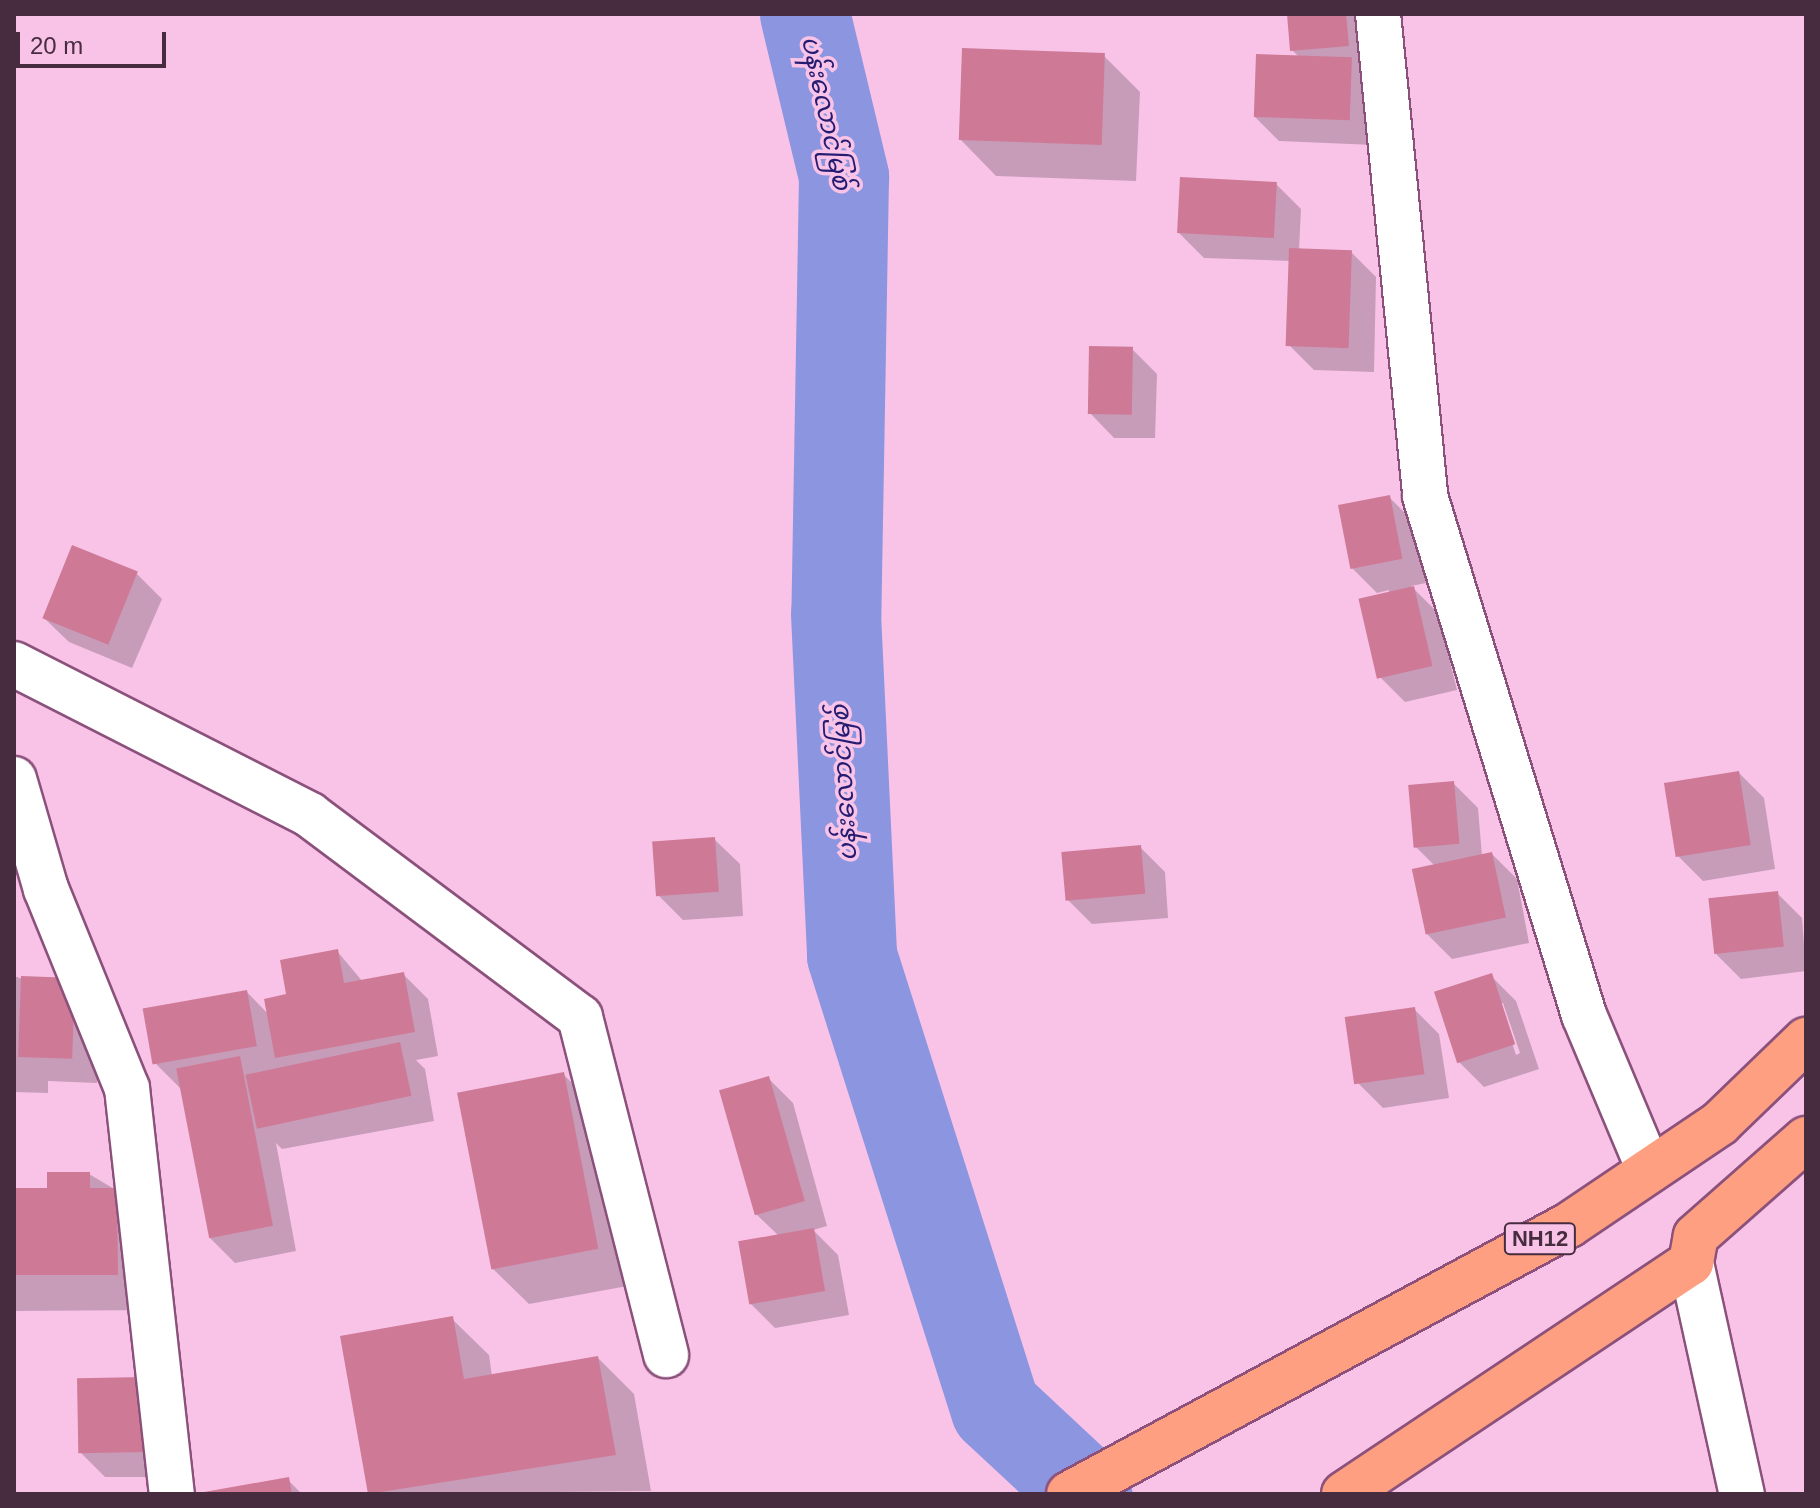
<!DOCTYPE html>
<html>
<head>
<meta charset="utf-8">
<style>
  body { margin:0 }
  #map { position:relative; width:1820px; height:1508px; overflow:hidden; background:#f9c3e8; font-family:Arial,"Noto Sans Myanmar",sans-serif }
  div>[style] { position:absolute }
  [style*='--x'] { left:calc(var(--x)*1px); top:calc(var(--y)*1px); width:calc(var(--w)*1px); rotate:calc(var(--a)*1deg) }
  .shadow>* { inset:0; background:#0003 }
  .river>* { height:90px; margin:-45px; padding:0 45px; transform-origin:45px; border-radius:45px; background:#8c95df }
  .building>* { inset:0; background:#ce7a97; transform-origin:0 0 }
  .roads { filter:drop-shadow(2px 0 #8b517b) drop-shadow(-2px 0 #8b517b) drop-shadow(0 2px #8b517b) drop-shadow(0 -2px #8b517b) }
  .minor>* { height:44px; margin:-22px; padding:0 22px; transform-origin:22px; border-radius:22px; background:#fff }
  .highway>* { height:44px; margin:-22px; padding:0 22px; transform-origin:22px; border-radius:22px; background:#fe9f81 }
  span { translate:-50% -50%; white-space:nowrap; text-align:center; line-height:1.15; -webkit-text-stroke:7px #f9c3e8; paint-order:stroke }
  .shield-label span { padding:2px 6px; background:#f9c3e8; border:2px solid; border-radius:6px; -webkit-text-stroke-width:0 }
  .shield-label { font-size:22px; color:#462c3e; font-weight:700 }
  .water-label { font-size:26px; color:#241c71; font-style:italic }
  .frame { position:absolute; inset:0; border:16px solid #462c3e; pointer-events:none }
  .scale { position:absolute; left:16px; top:32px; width:150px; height:36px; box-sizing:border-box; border:4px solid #462c3e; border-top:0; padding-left:10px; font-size:24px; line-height:28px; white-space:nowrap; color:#462c3e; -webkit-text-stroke:6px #f9c3e8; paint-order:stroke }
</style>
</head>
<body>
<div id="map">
  <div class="shadow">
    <div style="clip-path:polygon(1289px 14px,1367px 14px,1374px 145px,1279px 141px,1254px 116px,1300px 58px,1292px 50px)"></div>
    <div style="clip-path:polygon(1104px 56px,1140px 92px,1136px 181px,996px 176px,960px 139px)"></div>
    <div style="clip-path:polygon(1276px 184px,1301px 209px,1299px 251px,1351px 252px,1376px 277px,1374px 372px,1314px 370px,1289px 345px,1291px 261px,1204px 258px,1179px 233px)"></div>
    <div style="clip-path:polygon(1132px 349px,1157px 374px,1155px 438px,1114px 438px,1090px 413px)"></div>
    <div style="clip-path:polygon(1389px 497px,1414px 522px,1426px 583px,1411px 586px,1438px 613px,1457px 690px,1405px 702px,1380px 677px,1389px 590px,1377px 593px,1352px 568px)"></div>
    <div style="clip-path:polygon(137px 574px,162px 599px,132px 668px,69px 642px,44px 618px)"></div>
    <div style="clip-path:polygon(1739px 773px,1764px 798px,1775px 869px,1703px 881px,1678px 856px)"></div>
    <div style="clip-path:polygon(1453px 783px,1478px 808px,1482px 856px,1492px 854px,1517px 879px,1529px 943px,1452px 959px,1427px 934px,1434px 865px,1416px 847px)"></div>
    <div style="clip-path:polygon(715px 840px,740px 864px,743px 916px,683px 920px,658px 895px)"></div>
    <div style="clip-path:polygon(1140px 847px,1165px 872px,1168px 918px,1092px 924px,1067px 899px)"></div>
    <div style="clip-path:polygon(1777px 893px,1802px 918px,1806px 971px,1741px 979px,1716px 954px)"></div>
    <div style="clip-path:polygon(337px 951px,363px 982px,403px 974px,428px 999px,438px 1056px,416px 1060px,425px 1069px,434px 1121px,282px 1149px,276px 1143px,296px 1251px,235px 1263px,210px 1238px,181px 1089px,156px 1064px,247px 992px,269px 1015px)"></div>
    <div style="clip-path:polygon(14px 976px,99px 1005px,97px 1083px,48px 1081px,48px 1093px,14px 1092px)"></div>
    <div style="clip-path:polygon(evenodd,1491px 976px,1516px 1001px,1539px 1069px,1484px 1087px,1459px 1062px,1491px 976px,1499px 1003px,1503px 1003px,1520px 1053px,1516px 1055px,1499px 1003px)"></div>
    <div style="clip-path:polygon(1414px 1009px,1439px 1034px,1449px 1098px,1383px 1108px,1358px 1083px)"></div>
    <div style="clip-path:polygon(563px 1074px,600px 1111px,633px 1285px,529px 1304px,492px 1268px)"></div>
    <div style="clip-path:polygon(768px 1078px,793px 1103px,827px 1226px,813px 1230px,838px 1255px,849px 1315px,775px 1328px,750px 1303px,779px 1236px,756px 1214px)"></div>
    <div style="clip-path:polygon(89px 1174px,116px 1190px,153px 1310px,14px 1311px,14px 1190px,49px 1190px)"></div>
    <div style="clip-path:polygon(452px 1319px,489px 1355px,492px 1376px,598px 1358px,634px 1394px,651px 1491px,370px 1494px,342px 1338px)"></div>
    <div style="clip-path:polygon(79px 1380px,170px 1477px,105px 1477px,80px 1452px)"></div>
    <div style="clip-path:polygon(288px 1480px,302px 1494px,207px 1494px)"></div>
  </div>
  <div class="river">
    <div style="--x:805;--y:14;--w:168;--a:76.5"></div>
    <div style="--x:844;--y:177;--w:437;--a:91"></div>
    <div style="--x:836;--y:614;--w:342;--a:87.3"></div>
    <div style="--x:852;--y:956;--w:475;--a:72.4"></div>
    <div style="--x:996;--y:1409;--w:125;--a:43"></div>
  </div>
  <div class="building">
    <div style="clip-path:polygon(1287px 14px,1346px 14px,1349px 46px,1290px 51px)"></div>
    <div style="left:962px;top:48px;width:143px;height:92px;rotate:2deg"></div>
    <div style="left:1256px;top:54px;width:96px;height:63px;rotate:2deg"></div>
    <div style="left:1180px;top:177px;width:97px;height:56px;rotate:3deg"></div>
    <div style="left:1289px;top:248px;width:63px;height:98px;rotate:2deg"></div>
    <div style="left:1089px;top:346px;width:44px;height:68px;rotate:1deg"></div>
    <div style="left:1390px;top:495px;width:65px;height:53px;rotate:79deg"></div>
    <div style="left:72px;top:545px;width:71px;height:79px;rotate:22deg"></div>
    <div style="left:1414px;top:586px;width:82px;height:57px;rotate:77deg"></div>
    <div style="left:1739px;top:771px;width:75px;height:76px;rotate:81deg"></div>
    <div style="left:1454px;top:781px;width:63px;height:46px;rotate:85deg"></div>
    <div style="left:715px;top:837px;width:55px;height:63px;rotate:86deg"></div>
    <div style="left:1141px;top:845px;width:49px;height:80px;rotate:85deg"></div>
    <div style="left:1492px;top:852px;width:67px;height:82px;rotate:78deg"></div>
    <div style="left:1778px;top:891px;width:56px;height:70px;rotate:84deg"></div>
    <div style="clip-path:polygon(338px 949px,344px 983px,404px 972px,415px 1032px,275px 1058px,264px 999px,286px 994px,280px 960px)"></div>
    <div style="left:1492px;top:973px;width:75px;height:61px;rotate:72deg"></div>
    <div style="left:21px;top:976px;width:54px;height:81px;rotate:2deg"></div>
    <div style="left:247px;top:990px;width:57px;height:106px;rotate:80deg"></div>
    <div style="left:1415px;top:1007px;width:68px;height:71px;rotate:82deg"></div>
    <div style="left:400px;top:1042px;width:55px;height:158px;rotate:78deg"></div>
    <div style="left:240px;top:1056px;width:173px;height:65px;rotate:79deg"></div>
    <div style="left:564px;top:1072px;width:180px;height:109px;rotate:79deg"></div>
    <div style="left:769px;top:1076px;width:130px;height:52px;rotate:74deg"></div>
    <div style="clip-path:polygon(47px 1172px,90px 1172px,90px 1188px,117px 1188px,118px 1275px,14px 1275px,14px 1188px,47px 1188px)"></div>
    <div style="left:814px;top:1228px;width:64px;height:77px;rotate:80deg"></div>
    <div style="clip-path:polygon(453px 1316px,464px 1379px,598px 1356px,616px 1455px,368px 1494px,340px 1336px)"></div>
    <div style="left:145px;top:1377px;width:75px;height:68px;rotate:89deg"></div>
    <div style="clip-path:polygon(289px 1477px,292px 1494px,205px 1494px,204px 1492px)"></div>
  </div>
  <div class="roads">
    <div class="minor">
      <div style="--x:1378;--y:14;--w:484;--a:84.4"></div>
      <div style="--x:1425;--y:496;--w:543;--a:72.97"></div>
      <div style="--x:1584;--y:1015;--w:168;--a:67.2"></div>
      <div style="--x:14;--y:664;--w:332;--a:27"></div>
      <div style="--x:310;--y:815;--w:337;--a:36.8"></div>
      <div style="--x:580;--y:1017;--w:349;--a:75.7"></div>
      <div style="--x:14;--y:779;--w:115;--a:73.8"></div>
      <div style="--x:46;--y:889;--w:215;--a:67.9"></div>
      <div style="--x:127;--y:1088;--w:408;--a:83.7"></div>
      <div style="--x:1691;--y:1263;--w:237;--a:77.6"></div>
    </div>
    <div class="highway">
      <div style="--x:1069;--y:1494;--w:568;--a:-28.28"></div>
      <div style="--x:1569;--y:1225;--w:182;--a:-34"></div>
      <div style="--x:1720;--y:1123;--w:120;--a:-44"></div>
      <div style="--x:1344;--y:1494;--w:417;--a:-33.7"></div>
      <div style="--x:1691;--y:1263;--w:27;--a:-80"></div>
      <div style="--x:1696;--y:1236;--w:147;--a:-41.4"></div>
    </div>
  </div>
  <div class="shield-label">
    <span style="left:1540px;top:1239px">NH12</span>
  </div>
  <div class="water-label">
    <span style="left:826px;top:113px;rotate:78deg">ပန်းလောင်မြစ်</span>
    <span style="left:844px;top:783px;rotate:-93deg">ပန်းလောင်မြစ်</span>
  </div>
  <div class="frame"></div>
  <div class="scale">20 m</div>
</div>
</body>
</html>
